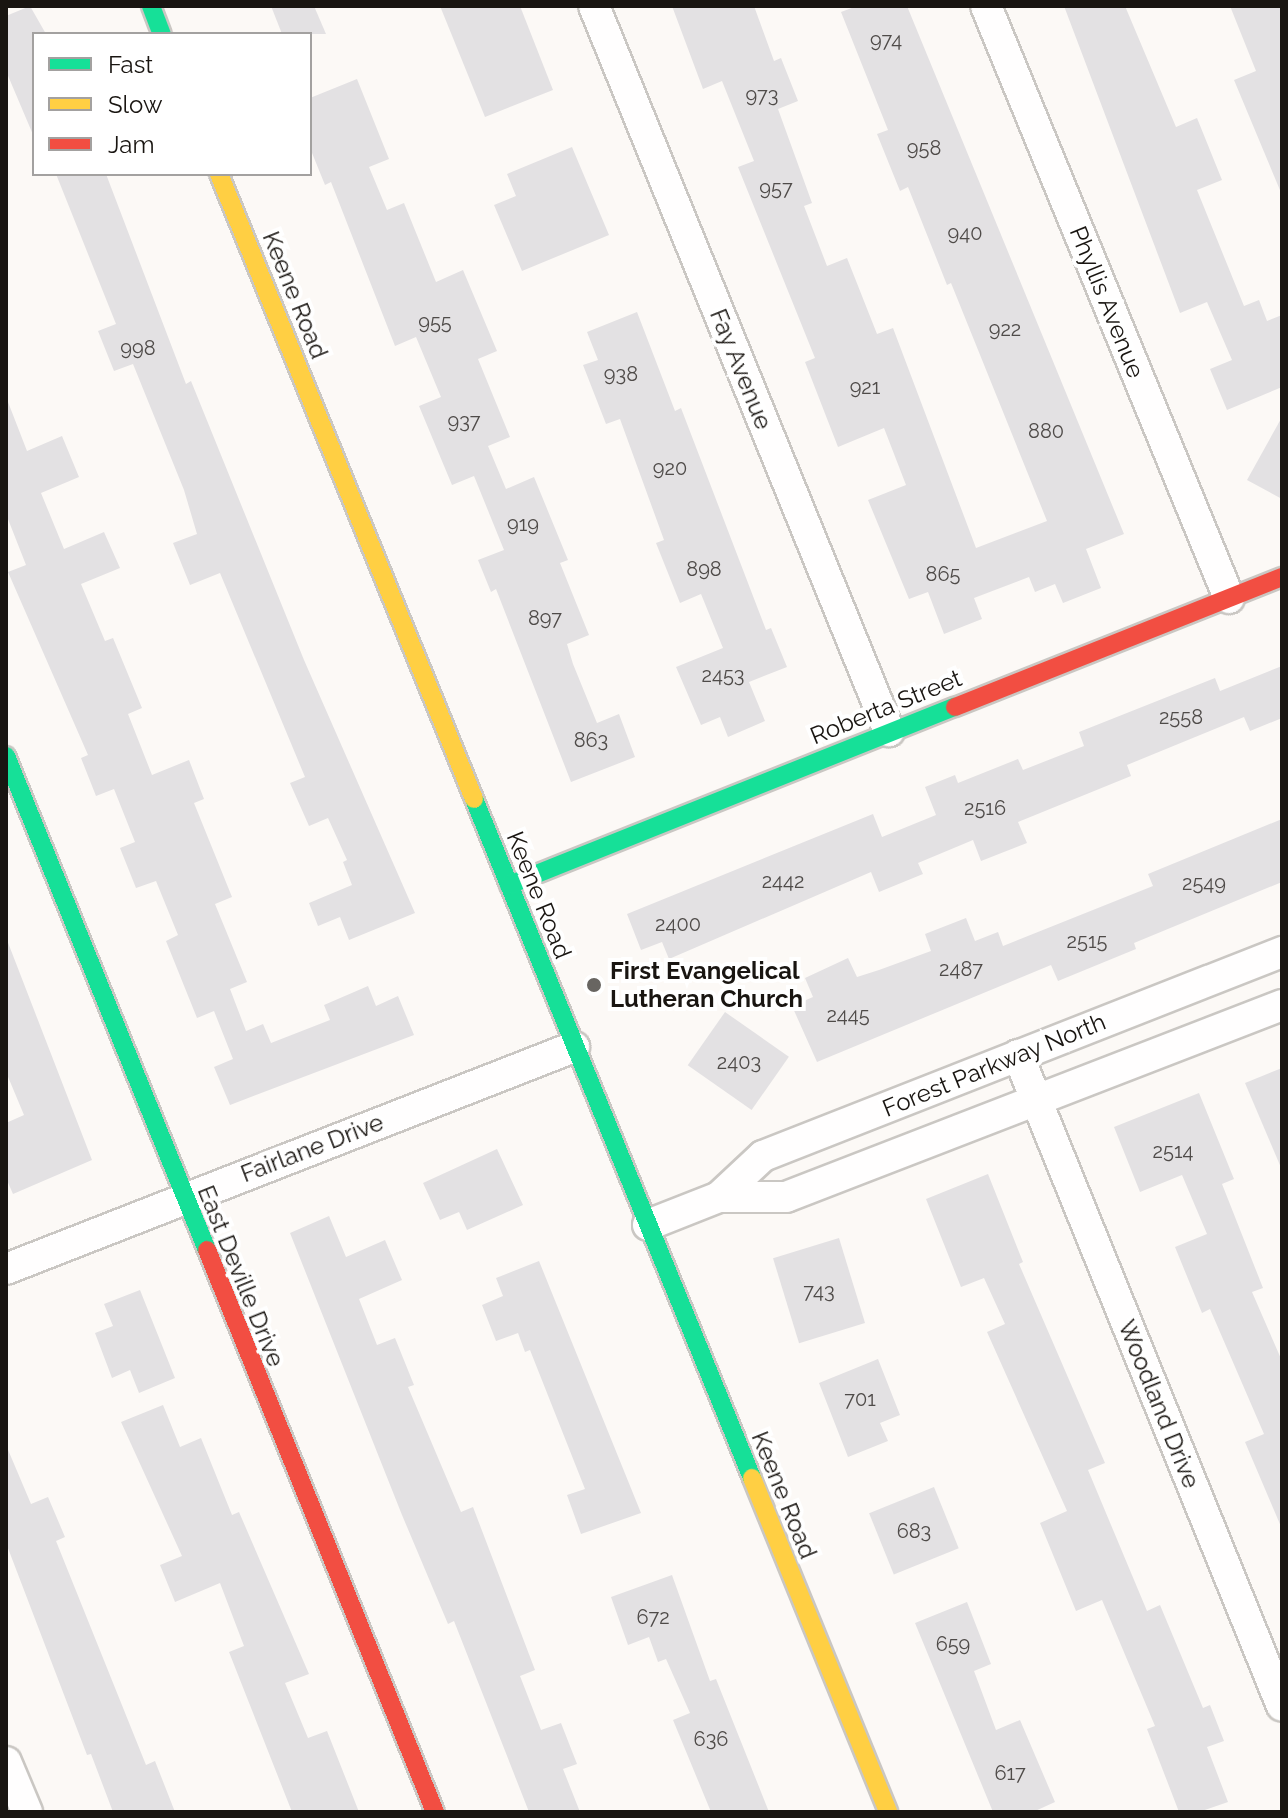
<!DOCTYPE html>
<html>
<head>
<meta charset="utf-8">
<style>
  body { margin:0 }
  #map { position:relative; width:1288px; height:1818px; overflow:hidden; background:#fcf9f6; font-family:Raleway,sans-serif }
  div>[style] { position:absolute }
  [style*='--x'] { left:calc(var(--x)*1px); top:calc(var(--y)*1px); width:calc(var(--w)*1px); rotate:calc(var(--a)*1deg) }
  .building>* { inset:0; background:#e3e1e3; transform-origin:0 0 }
  .roads { filter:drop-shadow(2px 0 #cac7c3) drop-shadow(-2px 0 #cac7c3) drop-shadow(0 2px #cac7c3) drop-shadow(0 -2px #cac7c3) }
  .street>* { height:30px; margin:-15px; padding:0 15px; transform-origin:15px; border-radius:15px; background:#fffefe }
  .fast>* { height:18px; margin:-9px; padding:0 9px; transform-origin:9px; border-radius:9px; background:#16e098 }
  .slow>* { height:18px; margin:-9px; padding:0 9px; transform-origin:9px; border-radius:9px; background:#ffcf43 }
  .jam>* { height:18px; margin:-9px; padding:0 9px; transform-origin:9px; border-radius:9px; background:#f24e42 }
  .dots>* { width:22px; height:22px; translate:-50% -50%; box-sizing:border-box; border:4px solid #fff; border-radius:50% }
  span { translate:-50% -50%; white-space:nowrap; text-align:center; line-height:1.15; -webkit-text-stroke:8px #fff; paint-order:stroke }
  .number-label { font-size:20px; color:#4f4b49 }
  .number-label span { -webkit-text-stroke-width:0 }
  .street-label { font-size:24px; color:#191511 }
  .poi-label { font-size:24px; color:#191511; font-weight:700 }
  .left { translate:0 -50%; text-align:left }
  .frame { position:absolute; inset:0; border:8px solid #191511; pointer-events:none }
  .legend { position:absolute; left:32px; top:32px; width:280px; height:144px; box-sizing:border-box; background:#fff; border:2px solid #a3a1a0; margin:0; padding:10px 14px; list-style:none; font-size:24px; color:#191511 }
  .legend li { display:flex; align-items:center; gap:16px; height:40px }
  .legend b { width:40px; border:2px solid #a3a1a0 }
</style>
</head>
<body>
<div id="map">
  <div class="building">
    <div style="clip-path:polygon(30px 6px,46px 34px,34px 34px,34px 137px,6px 71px,6px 16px)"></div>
    <div style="clip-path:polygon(271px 6px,314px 6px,326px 34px,282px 34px)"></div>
    <div style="clip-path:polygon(440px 6px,520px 6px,553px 90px,485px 117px)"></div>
    <div style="clip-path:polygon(672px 6px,754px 6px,774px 61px,781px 58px,798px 101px,778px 109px,812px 203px,804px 206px,827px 266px,847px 258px,877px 334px,893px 328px,976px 548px,1047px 521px,951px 283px,947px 285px,908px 187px,900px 191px,877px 134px,888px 130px,841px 12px,857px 6px,907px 6px,1124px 534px,1086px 549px,1101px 588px,1063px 603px,1055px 584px,1035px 592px,1029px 577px,974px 598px,982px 619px,944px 634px,928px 592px,909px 599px,868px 500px,906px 485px,884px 428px,838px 447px,805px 362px,815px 358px,738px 167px,754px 161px,722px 81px,703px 89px)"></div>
    <div style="clip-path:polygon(1064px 6px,1125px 6px,1176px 127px,1197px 118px,1222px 180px,1197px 190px,1244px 306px,1259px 300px,1267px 321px,1282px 315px,1282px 387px,1227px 410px,1210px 369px,1232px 360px,1207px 302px,1180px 313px)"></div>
    <div style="clip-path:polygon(1230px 6px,1282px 6px,1282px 195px,1234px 80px,1256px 71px)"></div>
    <div style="clip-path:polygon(357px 79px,389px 159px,369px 167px,387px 210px,404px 203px,436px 282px,463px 270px,497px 351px,478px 359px,510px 437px,488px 446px,506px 489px,534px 477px,568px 560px,560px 563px,589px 635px,567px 644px,573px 664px,597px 723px,619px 714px,635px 757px,571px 782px,496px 589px,491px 592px,478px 560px,504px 550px,474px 476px,452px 485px,419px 406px,441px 397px,416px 337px,395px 346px,331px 182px,325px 185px,310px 148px,310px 98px)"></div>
    <div style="clip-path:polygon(572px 147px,609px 235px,522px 271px,494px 205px,516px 196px,507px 174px)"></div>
    <div style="clip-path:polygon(56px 174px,106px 174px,186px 384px,191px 381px,304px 660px,415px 913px,349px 940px,340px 917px,318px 926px,309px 903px,352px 885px,343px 862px,347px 860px,328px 818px,309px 826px,290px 783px,305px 777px,220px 573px,190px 585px,173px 543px,197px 534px,184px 490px,133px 364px,114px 371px,98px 331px,116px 324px)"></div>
    <div style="clip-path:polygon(637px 312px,675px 411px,681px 408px,766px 630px,771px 628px,787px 667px,749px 682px,765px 721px,728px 737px,720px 717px,701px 725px,676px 667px,723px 648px,701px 594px,680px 603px,656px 543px,664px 540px,620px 419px,606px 424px,583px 365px,598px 360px,587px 332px)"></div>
    <div style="clip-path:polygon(8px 402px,27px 451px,62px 436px,79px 477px,41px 493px,64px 549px,104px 532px,120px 568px,81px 584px,105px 641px,113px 638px,142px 708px,128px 714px,152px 775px,189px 760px,204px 799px,194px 803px,232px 897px,215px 904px,247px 982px,230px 989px,246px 1031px,263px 1024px,271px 1043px,330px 1020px,324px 1005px,368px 986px,376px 1006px,398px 996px,414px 1035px,230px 1105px,214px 1067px,233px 1059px,214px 1011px,197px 1018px,166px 941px,178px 935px,156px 881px,136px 888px,120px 848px,135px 842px,114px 789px,96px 796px,81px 758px,88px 755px,8px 572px,26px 565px,6px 514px)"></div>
    <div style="clip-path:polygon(1282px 417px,1282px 499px,1247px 480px)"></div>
    <div style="clip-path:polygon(1282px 666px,1282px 718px,1250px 731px,1244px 717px,1127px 765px,1131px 776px,1018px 822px,1027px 843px,981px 861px,973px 840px,918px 863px,923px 874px,879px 892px,871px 872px,669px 959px,662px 942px,641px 950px,627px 914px,873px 814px,882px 837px,936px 815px,925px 787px,955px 775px,958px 783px,1018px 759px,1023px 770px,1084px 746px,1079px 732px,1215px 678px,1220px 691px)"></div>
    <div style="clip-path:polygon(1282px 819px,1282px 882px,1134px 943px,1136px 949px,1058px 981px,1051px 965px,817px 1062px,792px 1006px,813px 997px,805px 978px,848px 958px,857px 977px,879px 970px,931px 951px,925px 934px,966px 918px,975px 941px,998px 932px,1003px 946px,1153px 886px,1148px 874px)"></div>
    <div style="clip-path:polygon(7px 940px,92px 1160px,13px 1194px,6px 1178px,6px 1123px,24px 1115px,6px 1072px)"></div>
    <div style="left:725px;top:1012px;width:78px;height:65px;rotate:35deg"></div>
    <div style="clip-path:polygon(1282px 1068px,1282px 1170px,1245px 1083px)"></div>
    <div style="clip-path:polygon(1199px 1093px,1234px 1179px,1222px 1184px,1263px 1288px,1252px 1292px,1282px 1361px,1282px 1529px,1245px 1442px,1264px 1434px,1210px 1309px,1202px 1313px,1175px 1247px,1207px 1234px,1182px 1175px,1140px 1192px,1114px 1127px)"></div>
    <div style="clip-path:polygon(497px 1149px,523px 1205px,467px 1230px,459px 1212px,440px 1220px,423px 1183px)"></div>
    <div style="clip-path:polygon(988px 1174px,1023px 1262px,1019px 1264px,1105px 1463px,1088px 1470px,1147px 1611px,1160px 1605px,1203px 1708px,1210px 1705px,1224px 1741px,1207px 1747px,1228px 1802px,1199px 1812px,1179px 1812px,1147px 1729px,1155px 1726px,1102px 1600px,1076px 1611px,1040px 1523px,1067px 1511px,987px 1332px,1005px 1324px,984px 1278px,961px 1287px,926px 1199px)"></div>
    <div style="clip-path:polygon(329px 1216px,346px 1257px,385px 1240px,402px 1280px,359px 1299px,377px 1345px,395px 1338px,414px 1385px,408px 1387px,461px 1512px,473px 1507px,535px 1670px,520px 1676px,541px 1730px,561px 1723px,577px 1764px,563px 1769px,580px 1812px,529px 1812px,454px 1621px,448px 1624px,402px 1515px,290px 1233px)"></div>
    <div style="left:839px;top:1238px;width:89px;height:69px;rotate:73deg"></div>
    <div style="clip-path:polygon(539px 1261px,641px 1513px,581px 1534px,567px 1495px,585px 1489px,530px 1350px,525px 1352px,518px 1333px,496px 1341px,482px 1305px,503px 1296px,496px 1278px)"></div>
    <div style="clip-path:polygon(140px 1290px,175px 1378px,139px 1393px,130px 1370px,112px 1378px,95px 1333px,113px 1326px,104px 1304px)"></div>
    <div style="clip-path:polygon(878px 1359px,900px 1415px,880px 1423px,888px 1441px,848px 1457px,819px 1383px)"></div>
    <div style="clip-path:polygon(163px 1405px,180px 1447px,201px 1438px,232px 1515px,239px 1512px,309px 1674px,285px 1683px,308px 1738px,327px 1731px,359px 1812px,292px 1812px,229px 1652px,244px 1646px,220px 1583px,175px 1602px,160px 1565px,182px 1556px,121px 1422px)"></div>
    <div style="clip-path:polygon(6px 1445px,31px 1504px,48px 1497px,65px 1537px,56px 1541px,146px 1765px,155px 1761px,175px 1812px,113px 1812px,91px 1754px,87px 1755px,6px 1543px)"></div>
    <div style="left:934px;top:1487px;width:66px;height:70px;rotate:68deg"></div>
    <div style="clip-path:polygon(672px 1575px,710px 1681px,716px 1679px,769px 1812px,711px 1812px,673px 1720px,690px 1713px,666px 1659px,658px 1662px,649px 1637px,628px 1645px,611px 1597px)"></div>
    <div style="clip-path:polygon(967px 1602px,991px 1664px,974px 1671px,996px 1730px,1020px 1720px,1055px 1802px,1033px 1812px,993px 1812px,915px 1623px)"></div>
  </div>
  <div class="roads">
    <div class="street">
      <div style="--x:594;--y:6;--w:783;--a:67.86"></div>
      <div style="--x:986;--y:6;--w:640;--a:67.68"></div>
      <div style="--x:1018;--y:1055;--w:702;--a:67.93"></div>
      <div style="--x:719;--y:1197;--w:67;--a:0"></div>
      <div style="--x:786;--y:1197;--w:532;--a:-21.16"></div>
      <div style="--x:648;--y:1225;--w:76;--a:-21.5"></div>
      <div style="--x:719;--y:1197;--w:60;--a:-43"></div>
      <div style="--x:763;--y:1156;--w:558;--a:-21.46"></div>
      <div style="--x:6;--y:1269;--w:610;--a:-21.35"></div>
      <div style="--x:6;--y:1762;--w:54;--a:67.2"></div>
    </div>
    <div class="fast">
      <div style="--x:151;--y:6;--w:30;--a:69"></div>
      <div style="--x:6;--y:756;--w:533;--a:67.86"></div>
      <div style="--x:474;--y:799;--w:734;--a:67.73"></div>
      <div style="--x:509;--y:885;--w:480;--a:-21.8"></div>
    </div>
    <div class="slow">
      <div style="--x:219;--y:174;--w:675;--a:67.8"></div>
      <div style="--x:752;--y:1478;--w:361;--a:67.8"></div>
    </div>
    <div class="jam">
      <div style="--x:955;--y:707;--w:352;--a:-21.7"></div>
      <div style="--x:207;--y:1250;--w:606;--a:67.92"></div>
    </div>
  </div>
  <div class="dots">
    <div style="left:594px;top:985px;background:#686561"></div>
  </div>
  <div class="number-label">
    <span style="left:886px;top:40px">974</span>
    <span style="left:762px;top:95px">973</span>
    <span style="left:924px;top:148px">958</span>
    <span style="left:776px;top:188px">957</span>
    <span style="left:965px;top:233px">940</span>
    <span style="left:435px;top:322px">955</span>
    <span style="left:1005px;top:329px">922</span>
    <span style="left:138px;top:348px">998</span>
    <span style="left:621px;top:374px">938</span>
    <span style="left:865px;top:387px">921</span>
    <span style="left:464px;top:421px">937</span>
    <span style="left:1046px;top:431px">880</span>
    <span style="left:670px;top:468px">920</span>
    <span style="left:523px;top:524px">919</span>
    <span style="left:704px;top:569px">898</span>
    <span style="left:943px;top:574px">865</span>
    <span style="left:545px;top:618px">897</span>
    <span style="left:723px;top:675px">2453</span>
    <span style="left:1181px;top:717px">2558</span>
    <span style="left:591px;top:740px">863</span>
    <span style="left:985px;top:808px">2516</span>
    <span style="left:783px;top:881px">2442</span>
    <span style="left:1204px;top:883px">2549</span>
    <span style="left:678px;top:924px">2400</span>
    <span style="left:1087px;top:941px">2515</span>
    <span style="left:961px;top:969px">2487</span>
    <span style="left:848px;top:1015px">2445</span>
    <span style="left:739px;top:1062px">2403</span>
    <span style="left:1173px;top:1151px">2514</span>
    <span style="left:819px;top:1291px">743</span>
    <span style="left:860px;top:1399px">701</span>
    <span style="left:914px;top:1531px">683</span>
    <span style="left:653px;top:1617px">672</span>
    <span style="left:953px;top:1644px">659</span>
    <span style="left:711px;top:1739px">636</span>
    <span style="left:1010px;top:1773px">617</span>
  </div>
  <div class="street-label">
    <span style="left:295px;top:295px;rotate:68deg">Keene Road</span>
    <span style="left:1107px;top:302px;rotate:68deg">Phyllis Avenue</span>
    <span style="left:741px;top:369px;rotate:68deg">Fay Avenue</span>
    <span style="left:886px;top:707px;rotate:-22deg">Roberta Street</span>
    <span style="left:539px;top:895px;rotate:68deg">Keene Road</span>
    <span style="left:994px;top:1065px;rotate:-22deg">Forest Parkway North</span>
    <span style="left:312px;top:1148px;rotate:-21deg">Fairlane Drive</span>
    <span style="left:241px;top:1276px;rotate:68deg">East Deville Drive</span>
    <span style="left:1159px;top:1404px;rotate:68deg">Woodland Drive</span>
    <span style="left:784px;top:1495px;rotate:68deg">Keene Road</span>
  </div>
  <div class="poi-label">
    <span class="left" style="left:610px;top:985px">First Evangelical<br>Lutheran Church</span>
  </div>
  <div class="frame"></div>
  <ul class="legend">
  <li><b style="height:10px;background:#16e098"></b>Fast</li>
  <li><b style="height:10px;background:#ffcf43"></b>Slow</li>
  <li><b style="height:10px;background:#f24e42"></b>Jam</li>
  </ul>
</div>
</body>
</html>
